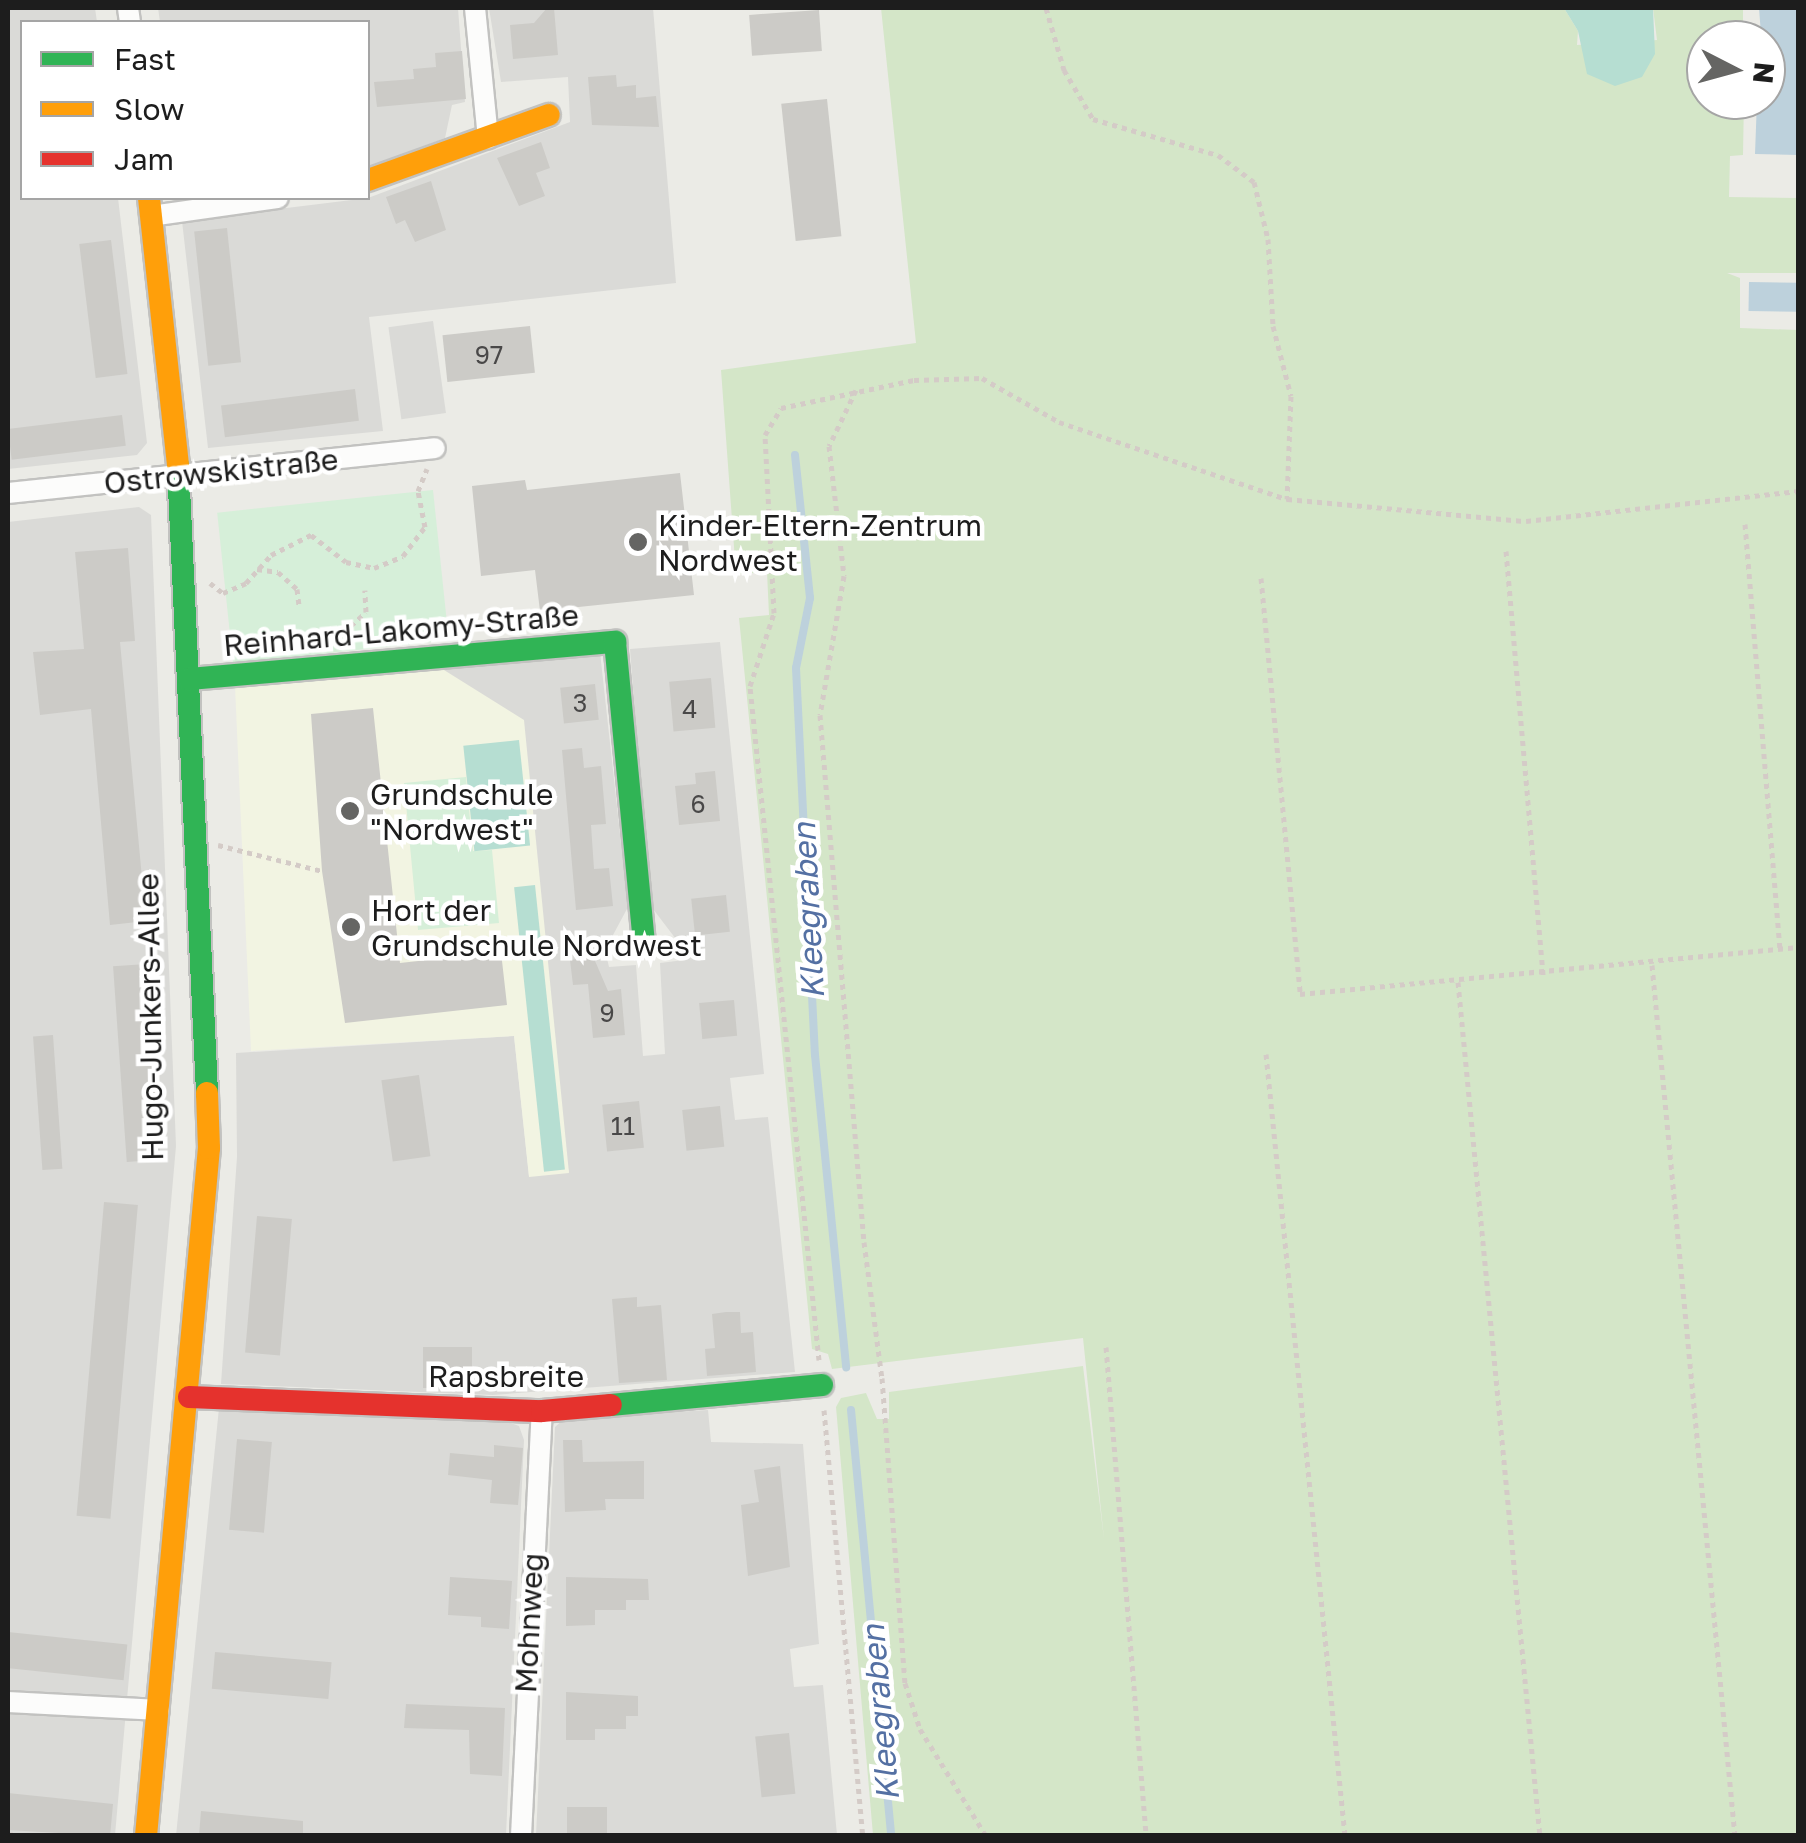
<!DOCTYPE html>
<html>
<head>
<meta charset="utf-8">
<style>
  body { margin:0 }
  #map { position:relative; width:1806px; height:1843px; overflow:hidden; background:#ebebe6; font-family:"Golos Text",sans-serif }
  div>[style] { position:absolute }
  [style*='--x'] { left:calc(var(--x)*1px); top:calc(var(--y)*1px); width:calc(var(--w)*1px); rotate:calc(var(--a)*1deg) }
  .residential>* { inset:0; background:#dadad7; transform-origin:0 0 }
  .education>* { inset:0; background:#f2f4e2 }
  .grass>* { inset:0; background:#d4e6c8 }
  .park>* { inset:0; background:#d6efd9; transform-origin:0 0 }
  .pitch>* { inset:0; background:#b6ded2; transform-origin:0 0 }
  .water>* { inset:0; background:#bdd1dc; transform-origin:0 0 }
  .stream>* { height:8px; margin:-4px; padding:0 4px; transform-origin:4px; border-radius:4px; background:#bdd1dc }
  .building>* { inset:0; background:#cccbc7; transform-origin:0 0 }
  .path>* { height:5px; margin-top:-2.5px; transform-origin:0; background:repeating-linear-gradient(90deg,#d4cbc7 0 5px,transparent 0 10px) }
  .roads { filter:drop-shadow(2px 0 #c2c2c0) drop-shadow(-2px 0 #c2c2c0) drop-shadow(0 2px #c2c2c0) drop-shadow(0 -2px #c2c2c0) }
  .street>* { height:20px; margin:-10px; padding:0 10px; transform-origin:10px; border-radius:10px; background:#fcfcfb }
  .fast>* { height:22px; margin:-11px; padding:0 11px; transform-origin:11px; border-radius:11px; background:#30b455 }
  .slow>* { height:22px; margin:-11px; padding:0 11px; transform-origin:11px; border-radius:11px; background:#ff9f0a }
  .jam>* { height:22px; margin:-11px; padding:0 11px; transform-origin:11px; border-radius:11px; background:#e5322d }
  .dots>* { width:28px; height:28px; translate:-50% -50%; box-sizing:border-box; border:5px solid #fff; border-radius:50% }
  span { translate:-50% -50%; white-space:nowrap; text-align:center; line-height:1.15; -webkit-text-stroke:9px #fff; paint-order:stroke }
  .number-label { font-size:25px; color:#494848 }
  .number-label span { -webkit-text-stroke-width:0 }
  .street-label { font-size:30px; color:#1d1d1d }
  .poi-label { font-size:30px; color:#1d1d1d }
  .left { translate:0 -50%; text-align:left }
  .water-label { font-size:32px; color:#5470a3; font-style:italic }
  .frame { position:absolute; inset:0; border:10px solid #1d1d1d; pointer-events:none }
  .legend { position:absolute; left:20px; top:20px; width:350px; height:180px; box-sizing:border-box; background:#fff; border:2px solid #a5a5a5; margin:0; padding:12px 18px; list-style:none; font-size:30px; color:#1d1d1d }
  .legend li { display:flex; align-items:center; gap:20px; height:50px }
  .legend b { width:50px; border:2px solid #a5a5a5 }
  .north { position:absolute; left:1686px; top:20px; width:100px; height:100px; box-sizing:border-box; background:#fff; border:2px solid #a5a5a5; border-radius:50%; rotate:96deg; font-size:28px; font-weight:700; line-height:40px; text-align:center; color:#1d1d1d }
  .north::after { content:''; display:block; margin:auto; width:35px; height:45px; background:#656563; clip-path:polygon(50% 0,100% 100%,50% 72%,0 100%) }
</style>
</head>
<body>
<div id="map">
  <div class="residential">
    <div style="clip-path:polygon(8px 8px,95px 8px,97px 22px,22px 22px,22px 198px,118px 198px,147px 443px,137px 455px,8px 469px)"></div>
    <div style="clip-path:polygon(158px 8px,458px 8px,465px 102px,452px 105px,445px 138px,368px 168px,368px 22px,160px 22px)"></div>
    <div style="clip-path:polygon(489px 8px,653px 8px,676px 283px,369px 317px,383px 431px,208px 448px,182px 221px,368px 198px,570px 122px,568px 77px,501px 82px)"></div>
    <div style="left:433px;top:321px;width:93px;height:45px;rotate:82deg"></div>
    <div style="clip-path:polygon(139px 507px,151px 515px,176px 1146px,115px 1835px,8px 1835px,8px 522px)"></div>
    <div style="clip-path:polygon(720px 642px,764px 1074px,730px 1078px,735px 1120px,768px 1117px,795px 1372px,493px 1395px,221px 1384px,237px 1157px,236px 1053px,514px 1036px,529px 1176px,569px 1172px,436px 665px,600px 652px,628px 907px,605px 950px,609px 967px,636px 965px,643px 1056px,665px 1054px,660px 963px,684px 960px,682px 947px,650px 905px,630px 649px)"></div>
    <div style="clip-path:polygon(219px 1408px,503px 1420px,519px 1426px,524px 1440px,506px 1835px,176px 1836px)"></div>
    <div style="clip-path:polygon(708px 1410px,711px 1442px,803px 1444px,819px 1644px,790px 1649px,794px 1687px,823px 1685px,837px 1835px,536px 1836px,555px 1427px,564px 1419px)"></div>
  </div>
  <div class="education">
    <div style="clip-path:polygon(436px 665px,524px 720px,569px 1173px,529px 1177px,514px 1036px,251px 1051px,235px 686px)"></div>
  </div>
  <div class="grass">
    <div style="clip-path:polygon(881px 8px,1564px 8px,1578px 31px,1577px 45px,1657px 40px,1653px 8px,1743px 8px,1743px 32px,1735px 33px,1735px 40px,1706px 40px,1706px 100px,1744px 100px,1743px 155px,1730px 156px,1729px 197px,1798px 198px,1798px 273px,1727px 273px,1740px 278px,1740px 328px,1798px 330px,1798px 1835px,873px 1835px,836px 1407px,841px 1398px,866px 1393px,877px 1419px,889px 1419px,889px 1392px,1083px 1366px,1104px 1539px,1083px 1338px,832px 1369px,828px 1354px,812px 1349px,739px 618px,769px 615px,767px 572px,736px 574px,721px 370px,916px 343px)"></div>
  </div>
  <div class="park">
    <div style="left:433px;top:490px;width:151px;height:217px;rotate:84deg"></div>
    <div style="clip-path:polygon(466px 777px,473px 851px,492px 850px,499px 923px,418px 930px,404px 783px)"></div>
  </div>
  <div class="pitch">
    <div style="clip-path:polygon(1564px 8px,1653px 8px,1655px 54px,1642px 77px,1615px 86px,1587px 74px,1578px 31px)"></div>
    <div style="left:519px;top:740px;width:106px;height:56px;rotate:84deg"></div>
    <div style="left:535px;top:885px;width:286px;height:21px;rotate:84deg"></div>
  </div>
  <div class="water">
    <div style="clip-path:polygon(1759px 8px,1798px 8px,1798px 155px,1755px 154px,1757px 100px,1766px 100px)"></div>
    <div style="left:1749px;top:282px;width:49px;height:29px;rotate:1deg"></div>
  </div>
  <div class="stream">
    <div style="--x:795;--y:455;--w:144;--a:84"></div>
    <div style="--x:810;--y:598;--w:71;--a:101.3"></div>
    <div style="--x:796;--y:668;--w:387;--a:87.2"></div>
    <div style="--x:815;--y:1055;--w:314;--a:84.3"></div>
    <div style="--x:851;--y:1410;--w:428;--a:84.6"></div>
  </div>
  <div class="building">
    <div style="clip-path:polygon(547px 8px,554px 8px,558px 55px,513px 59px,510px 25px,534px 23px)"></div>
    <div style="left:819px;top:10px;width:41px;height:70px;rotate:86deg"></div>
    <div style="clip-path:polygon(462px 51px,466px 99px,377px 107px,374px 82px,414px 79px,413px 69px,436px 67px,435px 53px)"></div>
    <div style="clip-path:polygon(616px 75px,617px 87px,636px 85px,636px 98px,656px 96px,659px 127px,592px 125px,588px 77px)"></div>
    <div style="left:827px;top:99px;width:138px;height:46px;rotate:84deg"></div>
    <div style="clip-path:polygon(541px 142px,550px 168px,536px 173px,545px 196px,519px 206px,497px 158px)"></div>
    <div style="clip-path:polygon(431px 181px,446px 230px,415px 242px,405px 220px,396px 224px,386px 197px)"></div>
    <div style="left:227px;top:228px;width:135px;height:33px;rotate:84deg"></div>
    <div style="left:111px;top:240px;width:135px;height:32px;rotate:83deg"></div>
    <div style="left:530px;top:326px;width:47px;height:88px;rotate:84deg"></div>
    <div style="left:355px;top:389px;width:32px;height:135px;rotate:83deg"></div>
    <div style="left:122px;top:415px;width:31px;height:115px;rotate:83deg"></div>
    <div style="clip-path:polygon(680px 473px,694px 595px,540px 611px,535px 570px,481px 576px,472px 486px,525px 480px,527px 490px)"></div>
    <div style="clip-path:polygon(128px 548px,135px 641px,120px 642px,146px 921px,110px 925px,91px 709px,40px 715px,33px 652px,84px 649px,75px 552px)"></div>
    <div style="left:711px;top:678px;width:50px;height:42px;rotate:85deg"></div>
    <div style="left:595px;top:684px;width:36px;height:35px;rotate:84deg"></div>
    <div style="clip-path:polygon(373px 708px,400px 963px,501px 952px,507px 1005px,345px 1023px,322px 871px,311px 714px)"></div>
    <div style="clip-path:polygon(582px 748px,584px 768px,601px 766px,606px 824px,591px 825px,594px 869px,609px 868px,613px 906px,576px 910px,562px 750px)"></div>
    <div style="clip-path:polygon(715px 771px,720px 821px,679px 825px,675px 786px,696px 784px,695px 773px)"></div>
    <div style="left:726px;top:895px;width:37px;height:35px;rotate:84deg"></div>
    <div style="clip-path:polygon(589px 947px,608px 991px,621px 989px,625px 1035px,593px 1038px,588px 984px,573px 985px,570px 960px,586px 958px)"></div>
    <div style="left:147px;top:964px;width:196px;height:34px;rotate:86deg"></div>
    <div style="left:734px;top:1000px;width:36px;height:35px;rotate:85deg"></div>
    <div style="left:53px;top:1035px;width:134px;height:20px;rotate:86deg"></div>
    <div style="left:419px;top:1075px;width:82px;height:38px;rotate:82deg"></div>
    <div style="left:639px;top:1101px;width:47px;height:37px;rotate:84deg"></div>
    <div style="left:720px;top:1106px;width:41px;height:38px;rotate:84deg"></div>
    <div style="left:104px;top:1202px;width:34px;height:315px;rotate:5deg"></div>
    <div style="left:257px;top:1216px;width:35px;height:137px;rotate:5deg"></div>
    <div style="clip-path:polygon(637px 1297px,637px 1307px,661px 1305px,667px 1380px,619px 1383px,612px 1299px)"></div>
    <div style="clip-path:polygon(726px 1312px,740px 1312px,741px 1333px,753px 1332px,756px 1372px,707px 1376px,705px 1349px,715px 1348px,712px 1314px)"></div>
    <div style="left:423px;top:1347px;width:49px;height:41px"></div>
    <div style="left:237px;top:1439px;width:35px;height:91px;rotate:5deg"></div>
    <div style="clip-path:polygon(563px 1440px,582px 1440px,583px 1462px,644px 1461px,644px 1499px,605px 1499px,606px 1510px,565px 1512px)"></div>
    <div style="clip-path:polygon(494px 1445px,523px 1448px,518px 1505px,490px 1503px,492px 1480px,448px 1475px,450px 1453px,494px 1457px)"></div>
    <div style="clip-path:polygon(780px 1466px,790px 1567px,748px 1576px,741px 1505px,759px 1502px,754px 1470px)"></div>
    <div style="clip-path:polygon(450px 1577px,512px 1581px,509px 1629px,481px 1627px,481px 1617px,448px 1615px)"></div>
    <div style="clip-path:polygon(566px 1577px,648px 1579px,649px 1600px,626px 1600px,626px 1610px,595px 1610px,595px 1625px,566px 1626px)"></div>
    <div style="left:8px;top:1632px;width:120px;height:36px;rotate:6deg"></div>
    <div style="left:215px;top:1652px;width:117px;height:37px;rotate:5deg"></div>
    <div style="clip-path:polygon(566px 1692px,638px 1696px,638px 1716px,626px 1716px,626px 1729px,595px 1729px,595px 1740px,566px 1740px)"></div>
    <div style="clip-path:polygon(406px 1704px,505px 1708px,502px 1776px,470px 1774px,469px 1730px,404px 1728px)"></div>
    <div style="left:789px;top:1733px;width:61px;height:34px;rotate:84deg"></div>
    <div style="clip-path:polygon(8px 1793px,113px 1804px,110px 1836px,8px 1830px)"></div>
    <div style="left:567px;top:1807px;width:40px;height:29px"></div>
    <div style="clip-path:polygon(201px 1811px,303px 1821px,303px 1836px,199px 1836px)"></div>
  </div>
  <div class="path">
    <div style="--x:1046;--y:8;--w:65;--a:73.8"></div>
    <div style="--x:1064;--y:70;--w:57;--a:59.4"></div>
    <div style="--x:1093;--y:119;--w:130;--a:16.1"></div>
    <div style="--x:1218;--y:155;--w:45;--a:36.9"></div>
    <div style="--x:1254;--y:182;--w:59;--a:76.2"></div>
    <div style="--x:1268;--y:239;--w:87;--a:86.7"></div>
    <div style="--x:1273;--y:326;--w:72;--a:75.6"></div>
    <div style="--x:1291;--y:396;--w:103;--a:92.2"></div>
    <div style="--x:856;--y:390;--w:62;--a:115.7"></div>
    <div style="--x:829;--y:446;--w:131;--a:83.4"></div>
    <div style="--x:844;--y:576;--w:141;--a:99.8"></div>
    <div style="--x:820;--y:715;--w:529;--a:85.23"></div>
    <div style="--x:864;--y:1242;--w:137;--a:82.5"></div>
    <div style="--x:882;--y:1378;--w:306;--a:85.7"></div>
    <div style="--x:905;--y:1683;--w:48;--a:71.9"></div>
    <div style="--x:920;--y:1729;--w:126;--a:58.3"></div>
    <div style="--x:1745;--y:524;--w:426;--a:85.3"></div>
    <div style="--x:1506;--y:551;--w:426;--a:85"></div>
    <div style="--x:257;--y:569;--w:21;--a:8"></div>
    <div style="--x:278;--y:572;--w:25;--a:42"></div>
    <div style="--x:297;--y:589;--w:16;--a:83"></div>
    <div style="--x:1261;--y:578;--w:418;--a:84.6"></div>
    <div style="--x:1300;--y:994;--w:500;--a:-5.39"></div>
    <div style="--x:210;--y:583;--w:16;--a:38"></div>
    <div style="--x:223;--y:593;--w:25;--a:-23"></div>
    <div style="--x:246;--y:583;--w:38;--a:-48"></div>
    <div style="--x:271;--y:555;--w:45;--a:-26.6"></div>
    <div style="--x:311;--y:535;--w:44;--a:37.6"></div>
    <div style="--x:346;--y:562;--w:29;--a:12"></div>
    <div style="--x:374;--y:568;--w:31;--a:-22"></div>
    <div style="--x:403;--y:556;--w:36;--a:-53"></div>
    <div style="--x:425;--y:527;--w:37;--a:-101"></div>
    <div style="--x:418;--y:491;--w:24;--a:-68"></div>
    <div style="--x:336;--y:639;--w:40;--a:-42"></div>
    <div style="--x:366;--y:612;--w:22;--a:-93"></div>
    <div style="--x:218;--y:845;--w:107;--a:14"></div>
    <div style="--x:1652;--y:965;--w:875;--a:84.56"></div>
    <div style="--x:1458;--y:982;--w:858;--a:84.52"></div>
    <div style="--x:1266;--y:1054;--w:786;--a:84.23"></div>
    <div style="--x:1106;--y:1347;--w:491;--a:85.3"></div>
    <div style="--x:819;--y:1360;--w:678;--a:-95.85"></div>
    <div style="--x:750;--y:686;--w:77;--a:-71.8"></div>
    <div style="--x:774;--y:613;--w:178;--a:-92.9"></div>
    <div style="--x:765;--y:435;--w:31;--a:-59"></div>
    <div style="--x:781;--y:408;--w:136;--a:-11.9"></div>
    <div style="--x:914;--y:380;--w:68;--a:-1.7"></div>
    <div style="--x:982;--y:378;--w:89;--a:29.7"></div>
    <div style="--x:1059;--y:422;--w:241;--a:18.7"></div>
    <div style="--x:1287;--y:499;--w:240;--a:5.3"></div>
    <div style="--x:1526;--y:521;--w:274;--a:-6.3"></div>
    <div style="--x:824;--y:1410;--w:428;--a:84.8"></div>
    <div style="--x:8;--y:1834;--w:18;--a:6"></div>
  </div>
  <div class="roads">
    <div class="street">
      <div style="--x:128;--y:8;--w:14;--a:82"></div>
      <div style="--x:475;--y:8;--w:131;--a:84.3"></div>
      <div style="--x:151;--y:216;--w:128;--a:-8.1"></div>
      <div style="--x:8;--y:493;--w:429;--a:-6"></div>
      <div style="--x:8;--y:1702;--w:151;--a:3"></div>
      <div style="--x:521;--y:1836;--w:426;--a:-87.2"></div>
    </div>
    <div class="fast">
      <div style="--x:178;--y:466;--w:628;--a:87.35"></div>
      <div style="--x:189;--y:679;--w:428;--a:-5"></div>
      <div style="--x:615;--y:642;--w:302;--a:84.5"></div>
      <div style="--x:611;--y:1405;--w:212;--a:-5.4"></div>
    </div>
    <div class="slow">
      <div style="--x:368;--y:180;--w:192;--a:-19.8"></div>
      <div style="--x:149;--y:198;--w:270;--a:83.8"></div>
      <div style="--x:146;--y:1836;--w:691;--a:-84.77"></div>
      <div style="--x:209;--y:1148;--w:55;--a:-92.1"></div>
    </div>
    <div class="jam">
      <div style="--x:189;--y:1397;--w:353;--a:2.3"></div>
      <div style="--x:542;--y:1411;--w:69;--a:-5"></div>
    </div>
  </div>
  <div class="dots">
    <div style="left:638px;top:542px;background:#656563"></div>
    <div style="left:350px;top:811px;background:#656563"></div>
    <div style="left:351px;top:927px;background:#656563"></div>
  </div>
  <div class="number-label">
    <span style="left:489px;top:355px">97</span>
    <span style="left:580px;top:703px">3</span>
    <span style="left:690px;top:709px">4</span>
    <span style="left:698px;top:804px">6</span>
    <span style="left:607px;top:1013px">9</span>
    <span style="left:623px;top:1126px">11</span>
  </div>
  <div class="street-label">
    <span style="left:221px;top:471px;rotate:-6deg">Ostrowskistraße</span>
    <span style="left:401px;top:630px;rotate:-5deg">Reinhard-Lakomy-Straße</span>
    <span style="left:150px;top:1017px;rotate:-91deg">Hugo-Junkers-Allee</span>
    <span style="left:506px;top:1376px">Rapsbreite</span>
    <span style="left:529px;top:1623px;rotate:-87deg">Mohnweg</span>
  </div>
  <div class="poi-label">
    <span class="left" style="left:658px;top:542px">Kinder-Eltern-Zentrum<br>Nordwest</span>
    <span class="left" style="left:370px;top:811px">Grundschule<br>"Nordwest"</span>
    <span class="left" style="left:371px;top:927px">Hort der<br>Grundschule Nordwest</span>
  </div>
  <div class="water-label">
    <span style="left:808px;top:911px;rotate:-93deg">Kleegraben</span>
    <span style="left:880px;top:1713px;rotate:-95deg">Kleegraben</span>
  </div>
  <div class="frame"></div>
  <ul class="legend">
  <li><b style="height:12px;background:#30b455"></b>Fast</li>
  <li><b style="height:12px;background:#ff9f0a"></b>Slow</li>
  <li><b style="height:12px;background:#e5322d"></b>Jam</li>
  </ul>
  <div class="north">N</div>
</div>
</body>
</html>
